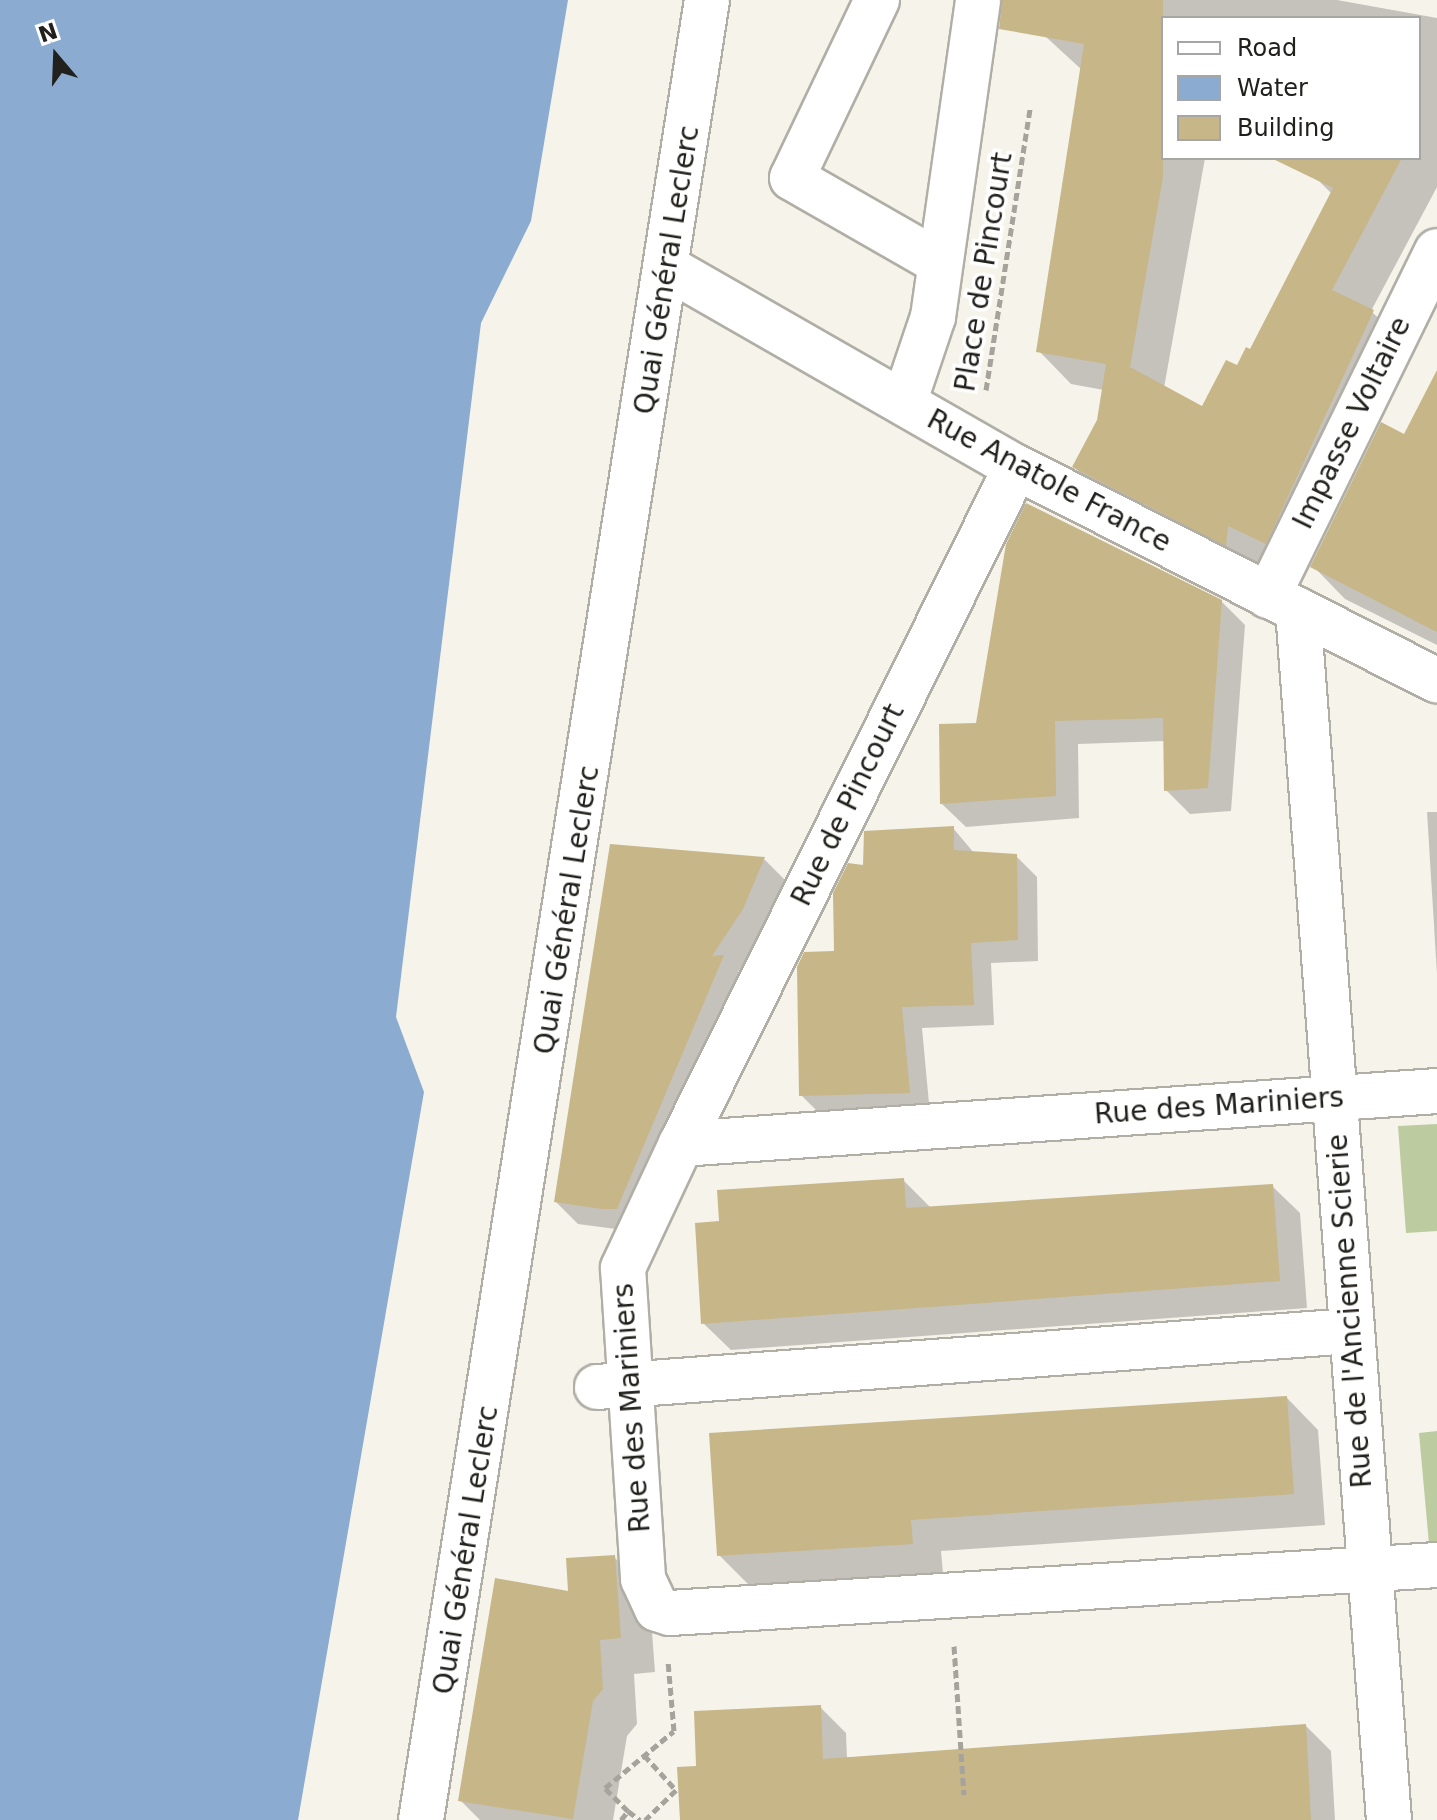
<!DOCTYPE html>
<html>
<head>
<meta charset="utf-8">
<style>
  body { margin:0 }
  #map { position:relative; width:1437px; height:1820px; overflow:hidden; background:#f6f3ea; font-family:"DejaVu Sans",sans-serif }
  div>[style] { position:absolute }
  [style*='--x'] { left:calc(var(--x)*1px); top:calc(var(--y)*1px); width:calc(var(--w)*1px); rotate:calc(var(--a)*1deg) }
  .green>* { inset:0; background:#bccca0 }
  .water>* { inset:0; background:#8babd0 }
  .shadow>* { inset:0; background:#0003 }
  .building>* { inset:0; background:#c6b688 }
  .path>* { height:5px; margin-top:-2.5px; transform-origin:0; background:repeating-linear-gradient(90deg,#a5a39b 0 8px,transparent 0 12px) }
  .roads { filter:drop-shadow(2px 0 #b0aea5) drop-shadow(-2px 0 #b0aea5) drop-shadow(0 2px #b0aea5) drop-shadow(0 -2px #b0aea5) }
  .minor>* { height:44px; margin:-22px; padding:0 22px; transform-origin:22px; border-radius:22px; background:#fff }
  span { translate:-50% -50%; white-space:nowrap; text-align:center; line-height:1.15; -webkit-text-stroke:7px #fff; paint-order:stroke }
  .street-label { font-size:28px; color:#21201c }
  .legend { position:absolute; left:1161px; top:16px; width:260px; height:144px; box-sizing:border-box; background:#fff; border:2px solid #a6a6a4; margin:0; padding:10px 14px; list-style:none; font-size:24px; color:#21201c }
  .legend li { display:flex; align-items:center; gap:16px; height:40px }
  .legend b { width:40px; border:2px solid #a6a6a4 }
  .north { position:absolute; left:16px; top:16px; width:80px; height:80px; -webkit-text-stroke:6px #fff; paint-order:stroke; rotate:341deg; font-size:22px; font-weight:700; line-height:32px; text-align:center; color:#21201c }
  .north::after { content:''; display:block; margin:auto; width:28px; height:36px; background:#21201c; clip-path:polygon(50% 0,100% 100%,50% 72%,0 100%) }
</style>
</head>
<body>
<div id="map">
  <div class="green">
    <div style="clip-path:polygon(1437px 1124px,1437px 1231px,1406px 1233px,1398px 1126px)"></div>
    <div style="clip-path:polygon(1437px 1431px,1437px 1543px,1429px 1544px,1419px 1433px)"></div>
  </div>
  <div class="water">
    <div style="clip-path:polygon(0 0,568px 0,531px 221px,481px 323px,396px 1017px,424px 1092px,298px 1820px,0 1820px)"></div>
  </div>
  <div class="shadow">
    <div style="clip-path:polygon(evenodd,1052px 0,1337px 0,1437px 18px,1437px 187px,1371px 311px,1405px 344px,1299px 575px,1260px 557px,1258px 577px,1107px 500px,1074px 467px,1099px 420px,1104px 390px,1071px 384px,1039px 351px,1082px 70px,1045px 36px,1052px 0,1163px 18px,1419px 18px,1419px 158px,1329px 158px,1317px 179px,1332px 194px,1251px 352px,1203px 408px,1164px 388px,1205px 158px,1163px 158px,1163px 18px)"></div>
    <div style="clip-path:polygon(1437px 374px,1437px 645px,1345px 599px,1313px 566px,1405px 437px)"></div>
    <div style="clip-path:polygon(1221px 601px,1245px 625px,1231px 811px,1190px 814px,1166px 790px,1165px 741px,1078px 744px,1079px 818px,966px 827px,942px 804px,978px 725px)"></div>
    <div style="clip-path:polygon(1427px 812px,1437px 812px,1437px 974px)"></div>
    <div style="clip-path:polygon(953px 828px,974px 853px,1016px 856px,1037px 877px,1038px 961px,991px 963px,994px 1025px,922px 1028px,930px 1114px,822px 1116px,801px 1095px,836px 953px,865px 867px)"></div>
    <div style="clip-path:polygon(764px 859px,786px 881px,765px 932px,738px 972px,746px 980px,638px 1232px,578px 1224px,556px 1202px)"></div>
    <div style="clip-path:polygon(903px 1180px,931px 1208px,1272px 1186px,1300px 1213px,1307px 1308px,731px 1350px,703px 1323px,721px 1223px)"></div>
    <div style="clip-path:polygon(1287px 1398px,1318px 1430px,1325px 1525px,941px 1551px,943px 1574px,751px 1587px,719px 1555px)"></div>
    <div style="clip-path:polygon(614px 1557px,649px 1592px,655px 1672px,634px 1674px,637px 1724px,627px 1736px,613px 1820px,480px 1820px,460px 1800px,570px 1593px)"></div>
    <div style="clip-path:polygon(820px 1707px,846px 1733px,847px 1759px,1306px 1726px,1331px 1751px,1335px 1820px,682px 1820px,698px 1768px)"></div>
  </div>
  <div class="building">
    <div style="clip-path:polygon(1002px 0,1163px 0,1163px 177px,1130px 367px,1202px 406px,1226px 360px,1237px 365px,1246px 347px,1250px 349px,1333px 188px,1271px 158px,1402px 158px,1332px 290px,1374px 310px,1266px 544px,1228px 526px,1226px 546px,1072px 467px,1097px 420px,1106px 364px,1036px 352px,1084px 44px,999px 29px)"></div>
    <div style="clip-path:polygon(1437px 370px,1437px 632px,1310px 567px,1381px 422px,1404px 434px)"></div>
    <div style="clip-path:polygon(1026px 503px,1222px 600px,1208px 788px,1164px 791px,1163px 718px,1055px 721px,1056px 796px,940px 804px,939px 724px,976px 723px,1006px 544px)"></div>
    <div style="clip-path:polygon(954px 826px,954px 850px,1017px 854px,1018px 940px,971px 943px,974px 1005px,902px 1007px,910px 1093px,799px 1096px,797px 967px,804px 952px,834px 951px,833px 893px,848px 863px,863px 865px,864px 831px)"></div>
    <div style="clip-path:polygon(610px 844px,765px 857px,743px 909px,712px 956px,724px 955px,617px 1209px,602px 1209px,554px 1202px)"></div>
    <div style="clip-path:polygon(904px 1178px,906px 1208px,1273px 1184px,1280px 1281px,701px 1324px,695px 1223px,719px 1221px,717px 1190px)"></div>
    <div style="clip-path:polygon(1287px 1396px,1294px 1494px,911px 1520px,913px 1544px,717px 1556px,709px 1433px)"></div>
    <div style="clip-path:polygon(615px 1555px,621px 1638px,600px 1640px,603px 1689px,593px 1701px,573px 1819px,458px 1801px,495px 1578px,568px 1591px,566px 1558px)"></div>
    <div style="clip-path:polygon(821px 1705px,823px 1759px,1306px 1724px,1311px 1820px,680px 1820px,677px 1767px,696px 1766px,694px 1711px)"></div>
  </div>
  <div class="path">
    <div style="--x:986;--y:390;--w:285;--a:-81.1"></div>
    <div style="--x:954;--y:1646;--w:149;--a:86.2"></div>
    <div style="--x:644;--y:1755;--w:47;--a:47.6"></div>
    <div style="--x:676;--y:1790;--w:43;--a:135.9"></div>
    <div style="--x:628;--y:1811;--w:15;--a:37"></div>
    <div style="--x:621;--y:1820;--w:11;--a:-52"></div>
    <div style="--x:628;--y:1811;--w:33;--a:-135"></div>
    <div style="--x:605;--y:1788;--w:89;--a:-39.6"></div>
    <div style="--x:674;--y:1731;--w:70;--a:-94.9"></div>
  </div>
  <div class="roads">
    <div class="minor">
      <div style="--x:877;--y:0;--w:197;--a:115.5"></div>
      <div style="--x:792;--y:178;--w:167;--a:29.8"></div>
      <div style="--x:668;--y:268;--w:401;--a:29.8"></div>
      <div style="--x:1016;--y:467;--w:472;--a:26.9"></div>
      <div style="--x:904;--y:403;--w:91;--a:-71.4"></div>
      <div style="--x:933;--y:317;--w:320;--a:-81.9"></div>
      <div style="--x:1268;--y:596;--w:384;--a:-63.9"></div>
      <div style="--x:1298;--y:610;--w:1213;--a:85.7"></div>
      <div style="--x:1437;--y:1091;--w:758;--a:175.99"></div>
      <div style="--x:681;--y:1144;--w:137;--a:115.1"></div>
      <div style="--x:623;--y:1268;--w:312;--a:86.3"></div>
      <div style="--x:643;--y:1579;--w:33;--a:65"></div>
      <div style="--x:657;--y:1609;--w:14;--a:17"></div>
      <div style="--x:670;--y:1613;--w:769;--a:-3.58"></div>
      <div style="--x:681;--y:1144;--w:755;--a:-63.67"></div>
      <div style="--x:597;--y:1387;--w:756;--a:-4.25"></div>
      <div style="--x:421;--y:1820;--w:1842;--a:-81.07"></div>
    </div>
  </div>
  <div class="street-label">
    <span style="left:667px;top:270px;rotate:-81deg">Quai Général Leclerc</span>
    <span style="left:984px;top:272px;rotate:-81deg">Place de Pincourt</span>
    <span style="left:1352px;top:423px;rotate:-64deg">Impasse Voltaire</span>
    <span style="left:1049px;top:481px;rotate:28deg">Rue Anatole France</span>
    <span style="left:848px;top:805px;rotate:-64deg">Rue de Pincourt</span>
    <span style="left:567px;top:910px;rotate:-81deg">Quai Général Leclerc</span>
    <span style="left:1219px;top:1106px;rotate:-4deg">Rue des Mariniers</span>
    <span style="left:1350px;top:1311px;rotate:-94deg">Rue de l'Ancienne Scierie</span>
    <span style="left:632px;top:1408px;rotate:-94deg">Rue des Mariniers</span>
    <span style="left:466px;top:1550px;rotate:-81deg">Quai Général Leclerc</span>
  </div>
  <ul class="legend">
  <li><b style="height:10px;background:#fff"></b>Road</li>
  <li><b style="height:22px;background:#8babd0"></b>Water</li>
  <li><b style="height:22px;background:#c6b688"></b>Building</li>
  </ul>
  <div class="north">N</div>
</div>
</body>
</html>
